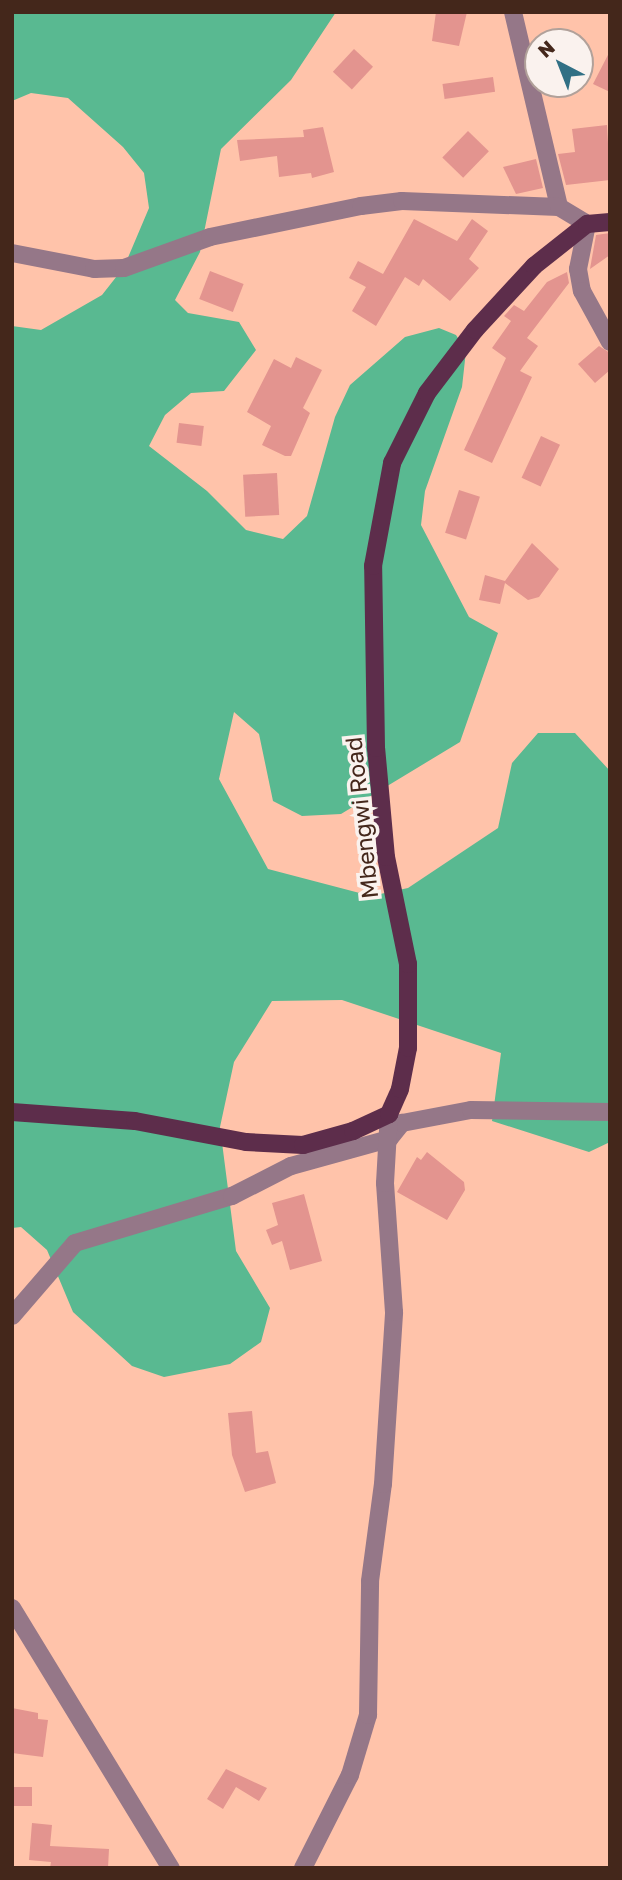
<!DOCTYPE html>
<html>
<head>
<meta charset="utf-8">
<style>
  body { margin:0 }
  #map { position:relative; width:622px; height:1880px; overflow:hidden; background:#ffc3aa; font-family:"Golos Text",sans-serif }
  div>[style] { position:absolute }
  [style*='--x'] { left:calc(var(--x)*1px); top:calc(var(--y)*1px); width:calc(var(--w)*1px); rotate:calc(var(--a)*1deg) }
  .forest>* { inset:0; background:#59b991 }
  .building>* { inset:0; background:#e3948f; transform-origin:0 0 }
  .minor>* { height:18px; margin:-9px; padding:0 9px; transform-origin:9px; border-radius:9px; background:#957788 }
  .major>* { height:18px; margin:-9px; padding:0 9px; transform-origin:9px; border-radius:9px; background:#5d2d4b }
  span { translate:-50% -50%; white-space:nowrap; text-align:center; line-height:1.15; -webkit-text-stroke:7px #faf2ee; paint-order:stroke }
  .street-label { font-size:23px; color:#44271b }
  .frame { position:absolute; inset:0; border:14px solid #44271b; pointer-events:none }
  .north { position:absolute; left:524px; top:28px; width:70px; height:70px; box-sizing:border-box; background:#faf2ee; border:2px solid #b1a19a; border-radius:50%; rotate:318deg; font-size:19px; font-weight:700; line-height:28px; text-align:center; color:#44271b }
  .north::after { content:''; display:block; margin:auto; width:24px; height:32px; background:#317085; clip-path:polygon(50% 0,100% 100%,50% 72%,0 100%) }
</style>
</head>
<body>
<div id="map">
  <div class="forest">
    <div style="clip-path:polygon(12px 12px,336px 12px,291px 80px,221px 149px,200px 252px,175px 300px,188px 313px,239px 322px,256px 350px,224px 391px,191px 393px,165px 415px,149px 446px,207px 491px,246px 530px,283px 539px,307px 516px,335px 417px,350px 385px,405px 337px,439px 328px,456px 335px,466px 351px,462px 387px,425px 491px,421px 525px,469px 617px,498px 633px,460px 742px,341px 814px,302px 816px,273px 801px,259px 734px,234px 712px,219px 779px,268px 869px,371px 896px,408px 888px,498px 828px,512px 763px,538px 733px,575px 733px,610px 771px,610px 1142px,589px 1152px,492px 1121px,501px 1053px,342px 1000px,272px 1001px,234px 1062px,220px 1127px,236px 1251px,270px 1308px,261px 1342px,230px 1364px,164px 1377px,132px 1366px,73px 1312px,47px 1250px,21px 1227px,12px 1228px,12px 326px,41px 330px,102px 295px,124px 267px,149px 208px,144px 173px,123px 147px,68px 98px,31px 93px,12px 101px)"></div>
  </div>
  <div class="building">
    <div style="clip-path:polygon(436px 12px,467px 12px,459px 46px,432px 41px)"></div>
    <div style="left:354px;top:49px;width:26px;height:31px;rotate:43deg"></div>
    <div style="clip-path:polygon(610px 51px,610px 92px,593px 84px)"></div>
    <div style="left:493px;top:77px;width:15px;height:51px;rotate:82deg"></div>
    <div style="clip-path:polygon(607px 125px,610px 180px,566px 185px,558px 154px,575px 152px,572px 129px)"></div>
    <div style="clip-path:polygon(323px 127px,334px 172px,312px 178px,311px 173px,279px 177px,277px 156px,240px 161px,237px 140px,304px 137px,303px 130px)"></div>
    <div style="left:468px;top:131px;width:29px;height:37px;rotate:44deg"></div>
    <div style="clip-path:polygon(536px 159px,543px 188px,516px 194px,503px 167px)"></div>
    <div style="clip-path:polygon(414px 219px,457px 241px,472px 219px,488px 231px,469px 259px,479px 268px,450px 301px,423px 279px,419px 286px,405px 277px,376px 326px,352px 311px,366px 287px,349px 278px,358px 261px,383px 274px)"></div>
    <div style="clip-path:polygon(610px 233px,610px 255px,590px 269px,596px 235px)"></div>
    <div style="left:210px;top:271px;width:36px;height:30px;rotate:21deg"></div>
    <div style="clip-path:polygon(567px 272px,569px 283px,527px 338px,538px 346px,520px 371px,532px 377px,492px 463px,464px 450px,506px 358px,492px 348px,511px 321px,504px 316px,514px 305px,524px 311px,547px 282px)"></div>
    <div style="clip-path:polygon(599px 346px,610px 353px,610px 370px,595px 383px,578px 364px)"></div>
    <div style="clip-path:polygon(296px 357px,322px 370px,303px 408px,310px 413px,291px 456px,285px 456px,262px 445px,271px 426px,247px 412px,274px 359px,291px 368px)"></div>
    <div style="left:179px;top:423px;width:25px;height:20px;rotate:7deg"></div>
    <div style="left:541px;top:436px;width:21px;height:46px;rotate:25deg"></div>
    <div style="left:277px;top:473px;width:42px;height:34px;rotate:87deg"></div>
    <div style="left:459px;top:490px;width:22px;height:45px;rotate:18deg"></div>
    <div style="clip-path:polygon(532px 543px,559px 569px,539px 597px,528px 600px,505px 583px,500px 604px,479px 600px,485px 575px,505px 581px)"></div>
    <div style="clip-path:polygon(427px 1152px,464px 1182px,465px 1190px,447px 1220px,397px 1192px,417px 1157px,421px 1160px)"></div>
    <div style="clip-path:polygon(304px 1194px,322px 1261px,290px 1270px,282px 1241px,272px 1245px,266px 1230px,278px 1225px,272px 1203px)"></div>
    <div style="clip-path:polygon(252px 1411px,256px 1453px,268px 1451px,276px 1483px,245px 1492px,232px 1455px,228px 1413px)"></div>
    <div style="clip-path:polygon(12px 1708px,38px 1713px,38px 1719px,48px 1720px,43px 1757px,12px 1753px)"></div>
    <div style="clip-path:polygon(226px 1769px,267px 1788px,259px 1801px,236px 1787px,223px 1809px,207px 1799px)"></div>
    <div style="left:12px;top:1787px;width:20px;height:19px"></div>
    <div style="clip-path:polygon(32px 1823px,52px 1825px,50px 1846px,109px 1849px,108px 1868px,50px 1868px,51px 1862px,29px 1860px)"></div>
  </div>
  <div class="minor">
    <div style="--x:513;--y:12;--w:200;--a:76.7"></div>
    <div style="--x:12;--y:253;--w:84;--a:11"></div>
    <div style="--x:94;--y:269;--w:30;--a:-2"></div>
    <div style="--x:124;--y:268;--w:91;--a:-19.8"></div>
    <div style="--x:210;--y:237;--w:154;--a:-11.6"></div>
    <div style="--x:361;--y:206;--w:41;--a:-7"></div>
    <div style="--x:402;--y:201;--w:157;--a:2.2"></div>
    <div style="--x:559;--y:207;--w:33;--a:31"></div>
    <div style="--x:587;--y:224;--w:46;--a:101.3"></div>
    <div style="--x:578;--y:269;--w:22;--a:80"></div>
    <div style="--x:582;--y:291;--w:58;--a:61.2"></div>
    <div style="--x:12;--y:1316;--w:96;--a:-49.2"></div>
    <div style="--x:75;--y:1243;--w:164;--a:-16.7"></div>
    <div style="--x:232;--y:1196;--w:66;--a:-27"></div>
    <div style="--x:291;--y:1166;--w:102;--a:-15.4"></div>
    <div style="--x:389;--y:1139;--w:21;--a:-51"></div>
    <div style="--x:402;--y:1123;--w:70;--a:-10.7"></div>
    <div style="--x:471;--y:1110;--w:139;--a:0.8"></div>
    <div style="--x:12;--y:1608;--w:305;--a:58.6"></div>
    <div style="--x:303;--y:1868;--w:104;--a:-63.2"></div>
    <div style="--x:350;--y:1775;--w:63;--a:-73.3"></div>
    <div style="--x:368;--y:1715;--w:134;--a:-89.1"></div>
    <div style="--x:370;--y:1581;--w:98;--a:-82.4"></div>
    <div style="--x:383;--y:1484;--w:172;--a:-86.3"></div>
    <div style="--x:394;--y:1312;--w:129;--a:-94"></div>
    <div style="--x:385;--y:1183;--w:69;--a:-86.7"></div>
  </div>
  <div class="major">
    <div style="--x:12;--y:1112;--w:123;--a:4.2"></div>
    <div style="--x:135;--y:1121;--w:113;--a:10.7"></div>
    <div style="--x:246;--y:1142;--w:57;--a:3"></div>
    <div style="--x:303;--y:1145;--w:52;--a:-15.6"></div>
    <div style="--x:353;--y:1131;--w:40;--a:-25"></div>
    <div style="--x:389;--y:1114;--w:27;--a:-66"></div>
    <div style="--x:400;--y:1089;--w:42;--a:-79"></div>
    <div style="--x:408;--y:1048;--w:84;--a:-90"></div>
    <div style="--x:408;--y:964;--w:109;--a:-101.6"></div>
    <div style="--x:386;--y:857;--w:109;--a:-95.2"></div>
    <div style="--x:376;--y:748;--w:182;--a:-90.9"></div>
    <div style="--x:373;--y:566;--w:105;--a:-79.5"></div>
    <div style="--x:392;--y:463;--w:78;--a:-63.4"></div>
    <div style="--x:427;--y:393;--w:79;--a:-52.7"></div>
    <div style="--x:475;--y:330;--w:87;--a:-47.3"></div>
    <div style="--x:534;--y:266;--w:68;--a:-38.4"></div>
    <div style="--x:587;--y:224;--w:23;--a:-5"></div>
  </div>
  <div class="street-label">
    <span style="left:361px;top:818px;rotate:-96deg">Mbengwi Road</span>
  </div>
  <div class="frame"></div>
  <div class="north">N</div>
</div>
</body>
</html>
